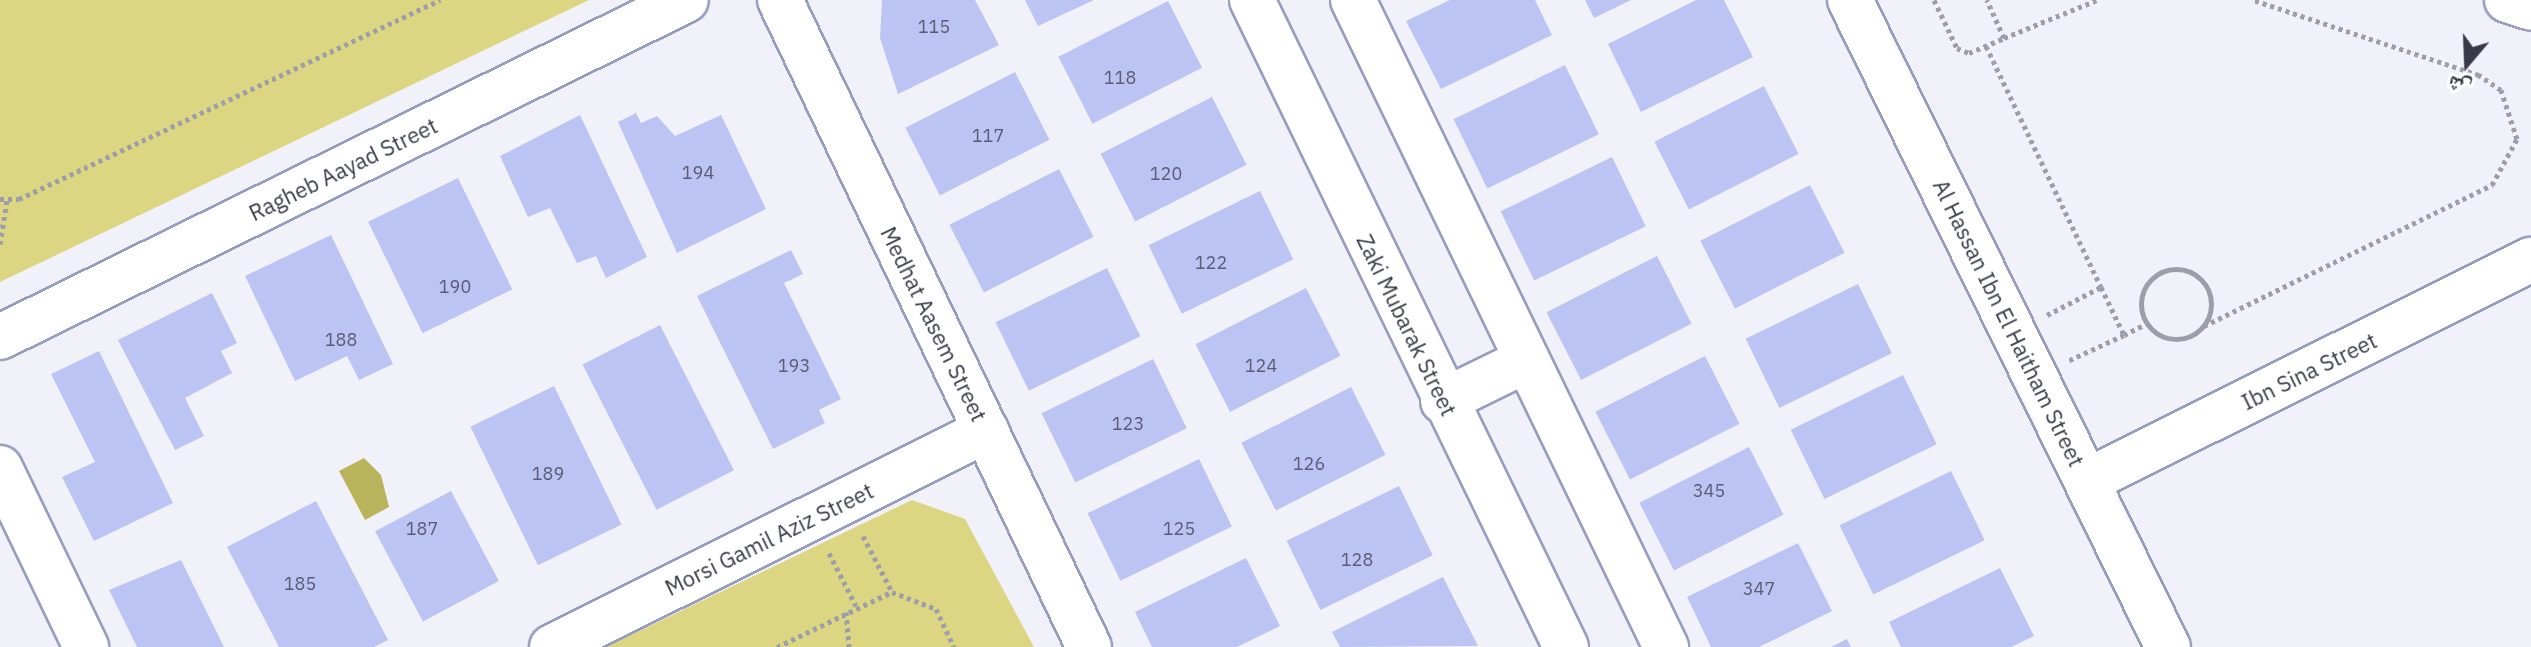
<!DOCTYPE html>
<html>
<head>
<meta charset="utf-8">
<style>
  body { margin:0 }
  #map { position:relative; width:2531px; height:647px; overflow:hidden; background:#f1f2f9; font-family:"IBM Plex Sans","Noto Naskh Arabic",sans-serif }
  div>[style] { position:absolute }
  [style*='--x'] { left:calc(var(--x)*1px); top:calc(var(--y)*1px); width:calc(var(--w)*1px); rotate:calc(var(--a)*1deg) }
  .green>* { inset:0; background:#dcd683 }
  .water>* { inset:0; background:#b9b35c }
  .building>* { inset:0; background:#bcc4f3; transform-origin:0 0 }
  .path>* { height:5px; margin-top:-2.5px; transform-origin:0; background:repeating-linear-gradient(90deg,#9c9ea8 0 4px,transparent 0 8px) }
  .path>.ring { margin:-2.5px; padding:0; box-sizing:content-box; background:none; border:5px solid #9c9ea8; border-radius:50% }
  .roads { filter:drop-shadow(2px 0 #979dbf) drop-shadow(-2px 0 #979dbf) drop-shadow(0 2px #979dbf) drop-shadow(0 -2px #979dbf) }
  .minor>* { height:44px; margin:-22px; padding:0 22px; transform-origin:22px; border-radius:22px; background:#fff }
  span { translate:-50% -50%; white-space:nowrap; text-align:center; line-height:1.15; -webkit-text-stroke:7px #fff; paint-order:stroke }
  .number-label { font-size:18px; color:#595c74 }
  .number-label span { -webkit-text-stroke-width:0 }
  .street-label { font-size:22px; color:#383a49 }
  .north { position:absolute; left:2427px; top:24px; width:80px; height:80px; -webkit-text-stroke:6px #fff; paint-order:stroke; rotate:199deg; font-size:22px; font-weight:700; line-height:32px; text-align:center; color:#383a49 }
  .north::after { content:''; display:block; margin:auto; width:28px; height:36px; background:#383a49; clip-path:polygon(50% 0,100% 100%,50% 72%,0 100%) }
</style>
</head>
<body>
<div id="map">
  <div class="green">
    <div style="clip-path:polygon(0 0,589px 0,0 282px)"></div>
    <div style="clip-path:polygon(912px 500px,965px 519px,1034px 647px,606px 647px)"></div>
  </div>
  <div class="water">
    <div style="clip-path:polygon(364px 458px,381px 475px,389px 507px,365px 520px,339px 471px)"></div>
  </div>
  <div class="building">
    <div style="clip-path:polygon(882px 0,975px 0,999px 45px,898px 94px,880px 38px)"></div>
    <div style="clip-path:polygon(1025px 0,1094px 0,1038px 26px)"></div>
    <div style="clip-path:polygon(1450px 0,1535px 0,1552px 35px,1441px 89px,1406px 21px)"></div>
    <div style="clip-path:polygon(1585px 0,1631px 0,1594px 18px)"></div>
    <div style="clip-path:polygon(1696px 0,1724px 0,1753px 57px,1641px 112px,1608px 44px)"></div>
    <div style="left:1168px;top:1px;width:75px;height:123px;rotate:63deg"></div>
    <div style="left:1565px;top:65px;width:77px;height:124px;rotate:64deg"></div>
    <div style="left:1015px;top:72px;width:76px;height:123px;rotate:63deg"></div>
    <div style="left:1764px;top:86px;width:76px;height:123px;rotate:63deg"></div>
    <div style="left:1212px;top:97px;width:76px;height:125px;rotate:63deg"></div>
    <div style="clip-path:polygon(636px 113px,641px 123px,657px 116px,675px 136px,721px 115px,766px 209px,677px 253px,618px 122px)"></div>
    <div style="clip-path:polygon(580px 115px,647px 257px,606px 278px,596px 256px,577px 263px,550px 208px,528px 217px,500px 156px)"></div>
    <div style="left:1612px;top:157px;width:77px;height:124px;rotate:64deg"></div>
    <div style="left:1059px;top:169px;width:76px;height:123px;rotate:63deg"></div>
    <div style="left:458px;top:178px;width:124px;height:100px;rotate:64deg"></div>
    <div style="left:1810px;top:185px;width:76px;height:123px;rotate:63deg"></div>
    <div style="left:1260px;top:191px;width:76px;height:124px;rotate:64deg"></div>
    <div style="clip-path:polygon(331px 235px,393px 364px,359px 380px,347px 356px,295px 381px,245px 276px)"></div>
    <div style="clip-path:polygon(791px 250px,803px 274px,784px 283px,841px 399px,819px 410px,825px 423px,773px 449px,697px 296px)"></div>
    <div style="left:1657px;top:256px;width:76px;height:124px;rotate:63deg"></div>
    <div style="left:1107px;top:268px;width:76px;height:124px;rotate:64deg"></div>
    <div style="left:1858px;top:284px;width:77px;height:125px;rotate:64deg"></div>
    <div style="left:1306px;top:288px;width:76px;height:124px;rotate:63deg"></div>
    <div style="clip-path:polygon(212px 293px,237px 343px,221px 351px,232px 373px,185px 398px,204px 436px,175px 450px,118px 340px)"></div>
    <div style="left:660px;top:325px;width:163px;height:87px;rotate:63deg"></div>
    <div style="clip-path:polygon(99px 351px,173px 503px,94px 541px,62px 477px,95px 462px,51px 374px)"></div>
    <div style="left:1705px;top:356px;width:76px;height:123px;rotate:63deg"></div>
    <div style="left:1153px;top:359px;width:77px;height:124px;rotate:64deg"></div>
    <div style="left:1903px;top:375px;width:77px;height:125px;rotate:64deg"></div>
    <div style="left:554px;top:386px;width:154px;height:93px;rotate:64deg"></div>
    <div style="left:1351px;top:387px;width:76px;height:123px;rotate:63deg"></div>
    <div style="left:1749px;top:447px;width:76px;height:123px;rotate:63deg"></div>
    <div style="left:1199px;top:459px;width:75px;height:124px;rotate:64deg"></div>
    <div style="left:1951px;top:471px;width:77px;height:124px;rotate:64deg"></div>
    <div style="left:1399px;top:486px;width:77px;height:125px;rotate:64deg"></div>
    <div style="left:451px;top:491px;width:102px;height:86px;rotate:62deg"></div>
    <div style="clip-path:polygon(316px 501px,388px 640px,374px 647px,279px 647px,227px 547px)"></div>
    <div style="clip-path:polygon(1798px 543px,1832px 611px,1759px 647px,1711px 647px,1687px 597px)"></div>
    <div style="clip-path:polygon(1246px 558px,1280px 626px,1237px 647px,1152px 647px,1135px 612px)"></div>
    <div style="clip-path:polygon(181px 560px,224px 647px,137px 647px,109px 590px)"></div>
    <div style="clip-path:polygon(2000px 568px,2034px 636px,2011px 647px,1901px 647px,1889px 622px)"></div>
    <div style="clip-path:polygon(1443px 577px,1478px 646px,1340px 647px,1332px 632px)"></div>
    <div style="clip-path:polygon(1847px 639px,1851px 647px,1831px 647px)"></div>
  </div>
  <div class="path">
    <div style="--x:1934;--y:0;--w:53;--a:64.4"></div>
    <div style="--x:1957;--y:48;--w:13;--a:23"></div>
    <div style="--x:1969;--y:53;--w:38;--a:-23"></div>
    <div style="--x:2004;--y:38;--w:42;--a:-114.1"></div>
    <div style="--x:2004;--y:38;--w:100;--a:-22.2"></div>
    <div style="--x:1986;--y:46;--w:267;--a:64.5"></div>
    <div style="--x:0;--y:199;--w:19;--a:0"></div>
    <div style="--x:19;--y:199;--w:466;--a:-25.3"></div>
    <div style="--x:0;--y:244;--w:44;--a:-80.8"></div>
    <div class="ring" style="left:2141px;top:269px;width:65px;height:65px"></div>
    <div style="--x:2047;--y:315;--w:61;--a:-27.4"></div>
    <div style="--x:2101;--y:287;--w:53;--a:64.4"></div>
    <div style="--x:2124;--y:335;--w:62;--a:155.1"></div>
    <div style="--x:2204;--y:326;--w:321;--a:-26.1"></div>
    <div style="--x:2492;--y:185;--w:52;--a:-61.5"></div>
    <div style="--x:2517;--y:139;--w:52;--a:-108.1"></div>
    <div style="--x:2501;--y:90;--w:27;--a:-146"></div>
    <div style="--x:2479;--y:75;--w:238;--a:-161.6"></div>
    <div style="--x:2124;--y:335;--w:25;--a:-27"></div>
    <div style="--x:863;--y:536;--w:63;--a:62.6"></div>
    <div style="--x:829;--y:553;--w:59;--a:63"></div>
    <div style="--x:846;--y:612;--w:35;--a:85"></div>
    <div style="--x:777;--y:647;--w:127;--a:-25.6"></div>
    <div style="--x:892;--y:592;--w:47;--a:21.1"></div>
    <div style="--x:936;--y:609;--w:42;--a:64.7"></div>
  </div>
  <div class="roads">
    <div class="minor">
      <div style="--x:780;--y:0;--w:717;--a:64.47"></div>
      <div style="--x:1252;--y:0;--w:719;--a:64.11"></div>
      <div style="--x:1353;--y:0;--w:719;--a:64.18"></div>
      <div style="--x:1850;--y:0;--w:721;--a:63.83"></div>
      <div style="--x:2507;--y:0;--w:25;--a:18"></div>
      <div style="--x:0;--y:337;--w:764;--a:-26.16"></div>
      <div style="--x:1443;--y:401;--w:89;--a:-26"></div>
      <div style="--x:0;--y:468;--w:199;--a:64.3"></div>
      <div style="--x:2087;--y:481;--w:496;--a:-26.5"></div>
      <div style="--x:552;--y:647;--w:485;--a:-26.5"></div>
    </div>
  </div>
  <div class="number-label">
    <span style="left:934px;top:27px">115</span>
    <span style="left:1120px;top:78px">118</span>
    <span style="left:988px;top:136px">117</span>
    <span style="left:698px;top:173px">194</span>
    <span style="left:1166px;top:174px">120</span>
    <span style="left:1211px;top:263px">122</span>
    <span style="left:455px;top:287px">190</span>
    <span style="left:341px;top:340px">188</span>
    <span style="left:794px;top:366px">193</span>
    <span style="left:1261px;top:366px">124</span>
    <span style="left:1128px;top:424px">123</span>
    <span style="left:1309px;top:464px">126</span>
    <span style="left:548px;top:474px">189</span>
    <span style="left:1709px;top:491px">345</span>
    <span style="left:422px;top:529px">187</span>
    <span style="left:1179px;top:529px">125</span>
    <span style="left:1357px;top:560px">128</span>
    <span style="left:300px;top:584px">185</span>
    <span style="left:1759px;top:589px">347</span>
  </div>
  <div class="street-label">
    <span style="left:343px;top:169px;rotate:-26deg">Ragheb Aayad Street</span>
    <span style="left:2009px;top:323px;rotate:64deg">Al Hassan Ibn El Haitham Street</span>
    <span style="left:934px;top:324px;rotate:64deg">Medhat Aasem Street</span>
    <span style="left:1407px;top:325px;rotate:64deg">Zaki Mubarak Street</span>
    <span style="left:2309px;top:371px;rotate:-26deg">Ibn Sina Street</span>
    <span style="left:769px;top:539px;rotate:-26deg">Morsi Gamil Aziz Street</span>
  </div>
  <div class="north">ش</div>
</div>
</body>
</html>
